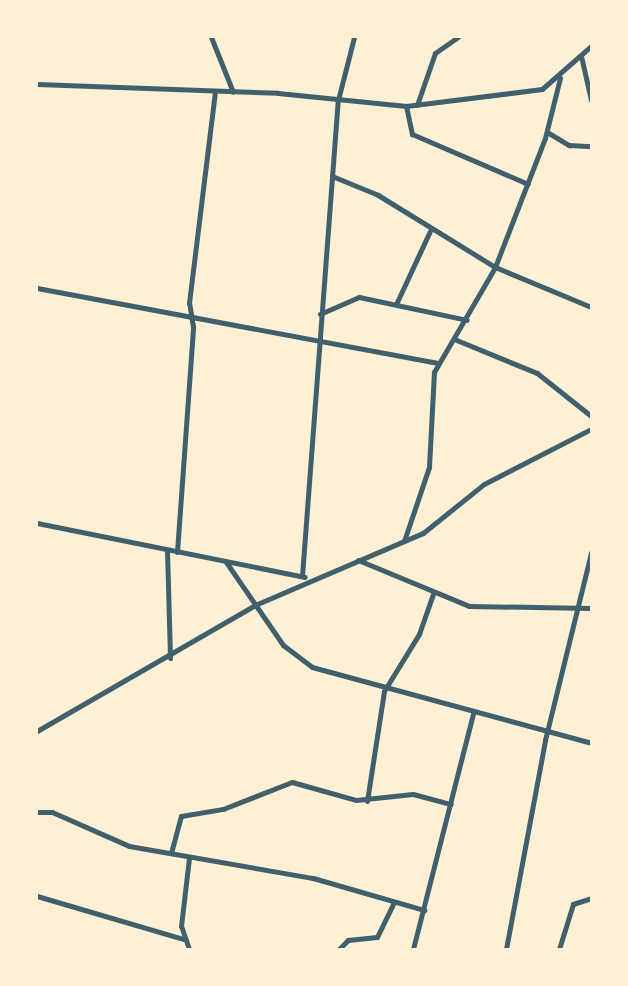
<!DOCTYPE html>
<html>
<head>
<meta charset="utf-8">
<style>
  body { margin:0 }
  #map { position:relative; width:628px; height:986px; overflow:hidden; background:#fdf0d5; font-family:Overpass,sans-serif }
  div>[style] { position:absolute }
  [style*='--x'] { left:calc(var(--x)*1px); top:calc(var(--y)*1px); width:calc(var(--w)*1px); rotate:calc(var(--a)*1deg) }
  .minor>* { height:5px; margin:-2.5px; padding:0 2.5px; transform-origin:2.5px; border-radius:2.5px; background:#3f606c }
  span { translate:-50% -50%; white-space:nowrap; text-align:center; line-height:1.15; -webkit-text-stroke:5px #fdf0d5; paint-order:stroke }
  .frame { position:absolute; inset:0; border:38px solid #fdf0d5; pointer-events:none }
</style>
</head>
<body>
<div id="map">
  <div class="minor">
    <div style="--x:211;--y:37;--w:59;--a:68.2"></div>
    <div style="--x:581;--y:56;--w:45;--a:77.2"></div>
    <div style="--x:37;--y:84;--w:241;--a:2.1"></div>
    <div style="--x:278;--y:93;--w:129;--a:5.8"></div>
    <div style="--x:406;--y:106;--w:137;--a:-7.1"></div>
    <div style="--x:542;--y:89;--w:65;--a:-41.3"></div>
    <div style="--x:417;--y:105;--w:55;--a:-70.9"></div>
    <div style="--x:435;--y:53;--w:28;--a:-35"></div>
    <div style="--x:406;--y:106;--w:29;--a:78"></div>
    <div style="--x:412;--y:134;--w:126;--a:23.3"></div>
    <div style="--x:547;--y:132;--w:26;--a:31"></div>
    <div style="--x:569;--y:145;--w:22;--a:3"></div>
    <div style="--x:332;--y:176;--w:50;--a:22.4"></div>
    <div style="--x:378;--y:195;--w:137;--a:31.6"></div>
    <div style="--x:495;--y:267;--w:104;--a:22.6"></div>
    <div style="--x:37;--y:288;--w:408;--a:10.6"></div>
    <div style="--x:397;--y:302;--w:78;--a:-65.1"></div>
    <div style="--x:320;--y:314;--w:43;--a:-23.6"></div>
    <div style="--x:359;--y:297;--w:110;--a:12"></div>
    <div style="--x:454;--y:339;--w:90;--a:22.3"></div>
    <div style="--x:537;--y:373;--w:69;--a:38.5"></div>
    <div style="--x:37;--y:523;--w:273;--a:11.4"></div>
    <div style="--x:404;--y:541;--w:78;--a:-71.3"></div>
    <div style="--x:429;--y:467;--w:95;--a:-87"></div>
    <div style="--x:434;--y:372;--w:121;--a:-59.8"></div>
    <div style="--x:495;--y:267;--w:138;--a:-68.8"></div>
    <div style="--x:545;--y:138;--w:62;--a:-76"></div>
    <div style="--x:167;--y:550;--w:108;--a:88.4"></div>
    <div style="--x:177;--y:552;--w:226;--a:-85.9"></div>
    <div style="--x:193;--y:327;--w:24;--a:-99"></div>
    <div style="--x:189;--y:303;--w:213;--a:-83"></div>
    <div style="--x:358;--y:560;--w:120;--a:22.5"></div>
    <div style="--x:469;--y:606;--w:122;--a:0.9"></div>
    <div style="--x:226;--y:562;--w:101;--a:55.5"></div>
    <div style="--x:283;--y:645;--w:36;--a:37"></div>
    <div style="--x:312;--y:667;--w:289;--a:15.2"></div>
    <div style="--x:302;--y:576;--w:477;--a:-85.7"></div>
    <div style="--x:338;--y:100;--w:65;--a:-75.7"></div>
    <div style="--x:37;--y:731;--w:252;--a:-30"></div>
    <div style="--x:255;--y:605;--w:183;--a:-23.2"></div>
    <div style="--x:423;--y:533;--w:78;--a:-38.8"></div>
    <div style="--x:484;--y:484;--w:120;--a:-27.2"></div>
    <div style="--x:367;--y:801;--w:111;--a:-81.2"></div>
    <div style="--x:384;--y:691;--w:67;--a:-58.4"></div>
    <div style="--x:419;--y:634;--w:42;--a:-70.7"></div>
    <div style="--x:37;--y:812;--w:15;--a:0"></div>
    <div style="--x:52;--y:812;--w:84;--a:23.8"></div>
    <div style="--x:129;--y:846;--w:187;--a:9.9"></div>
    <div style="--x:313;--y:878;--w:116;--a:16.1"></div>
    <div style="--x:171;--y:853;--w:38;--a:-75"></div>
    <div style="--x:181;--y:816;--w:43;--a:-9.5"></div>
    <div style="--x:223;--y:809;--w:74;--a:-21.4"></div>
    <div style="--x:292;--y:782;--w:66;--a:15.7"></div>
    <div style="--x:356;--y:800;--w:57;--a:-6"></div>
    <div style="--x:413;--y:794;--w:39;--a:15"></div>
    <div style="--x:37;--y:896;--w:152;--a:16.4"></div>
    <div style="--x:189;--y:949;--w:24;--a:-109"></div>
    <div style="--x:181;--y:926;--w:68;--a:-83.3"></div>
    <div style="--x:339;--y:949;--w:13;--a:-45"></div>
    <div style="--x:348;--y:940;--w:29;--a:-6"></div>
    <div style="--x:377;--y:937;--w:39;--a:-64"></div>
    <div style="--x:413;--y:949;--w:243;--a:-75.7"></div>
    <div style="--x:506;--y:949;--w:213;--a:-79.4"></div>
    <div style="--x:545;--y:740;--w:193;--a:-76.2"></div>
    <div style="--x:559;--y:949;--w:47;--a:-72.7"></div>
    <div style="--x:573;--y:904;--w:19;--a:-18"></div>
  </div>
  <div class="frame"></div>
</div>
</body>
</html>
